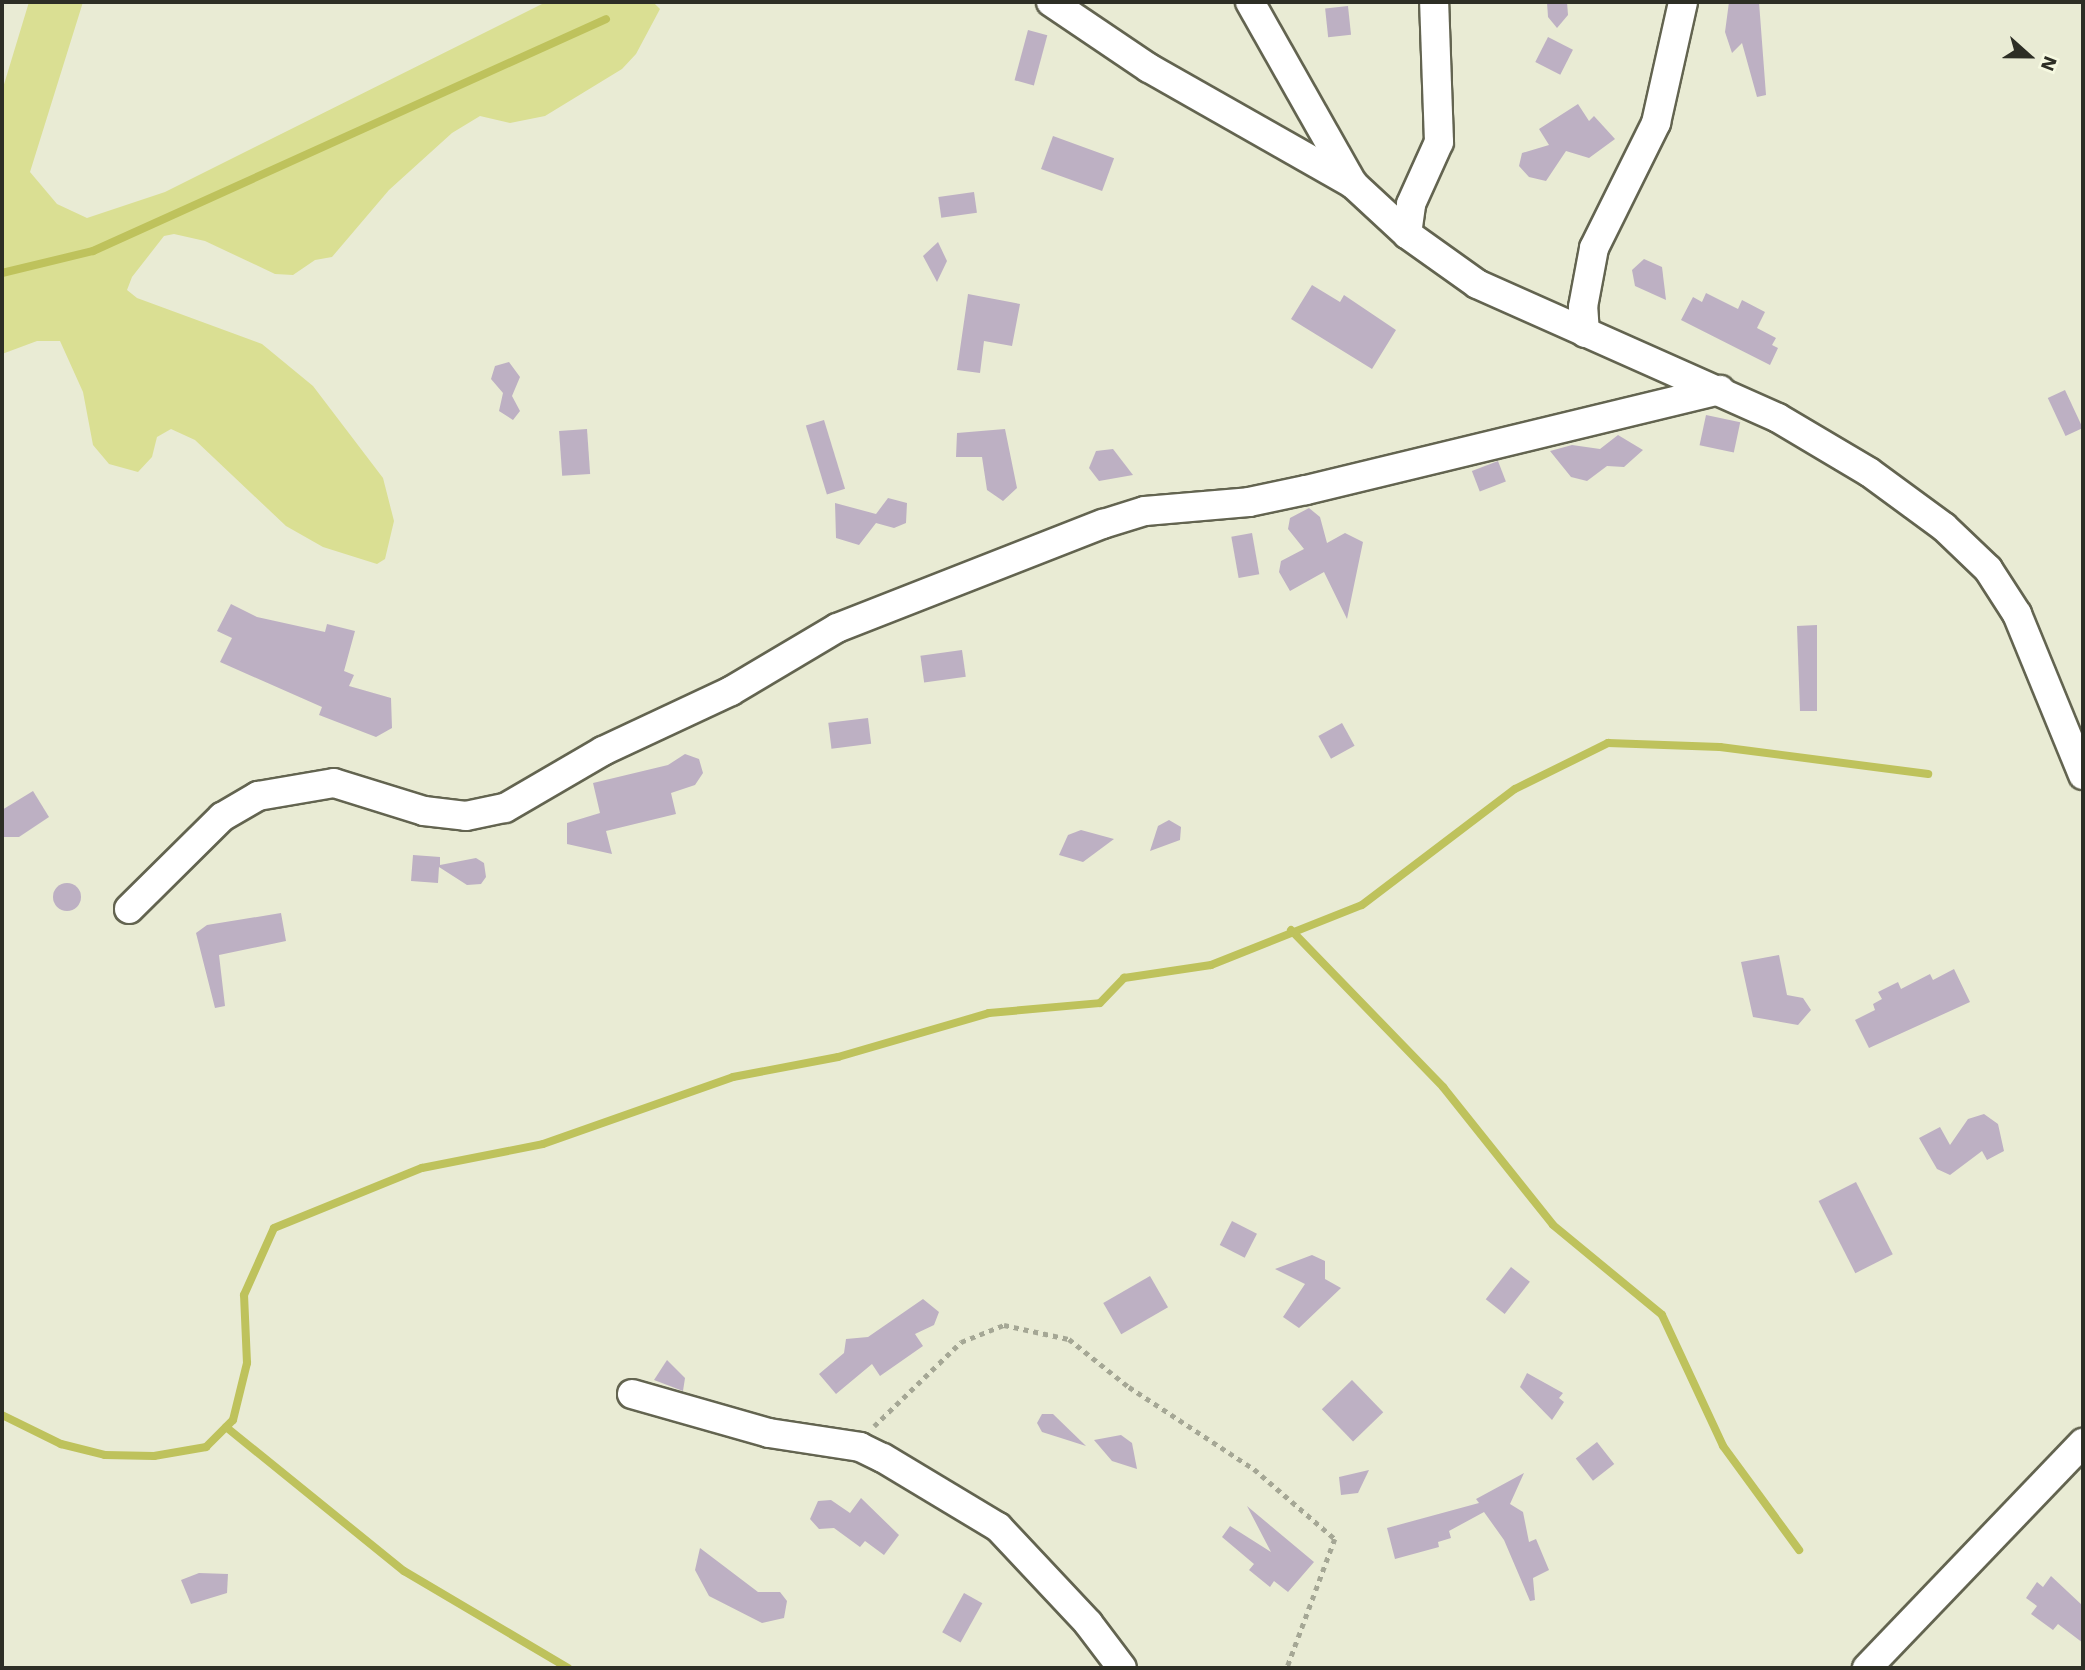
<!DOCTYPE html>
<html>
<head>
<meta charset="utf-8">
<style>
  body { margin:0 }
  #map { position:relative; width:2085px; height:1670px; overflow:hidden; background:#e9ebd4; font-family:"Work Sans",sans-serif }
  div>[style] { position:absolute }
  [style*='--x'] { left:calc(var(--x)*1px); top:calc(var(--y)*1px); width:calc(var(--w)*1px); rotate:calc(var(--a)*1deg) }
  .green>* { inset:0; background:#dadf93 }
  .stream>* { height:8px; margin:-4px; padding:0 4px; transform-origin:4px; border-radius:4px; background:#bec25c }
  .building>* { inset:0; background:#bdb0c3; transform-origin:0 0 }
  .round { border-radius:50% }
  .path>* { height:4.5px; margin-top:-2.25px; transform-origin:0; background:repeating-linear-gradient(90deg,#a5a795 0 5px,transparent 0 10px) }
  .roads { filter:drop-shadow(2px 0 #636450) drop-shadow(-2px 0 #636450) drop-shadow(0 2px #636450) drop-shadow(0 -2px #636450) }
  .minor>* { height:28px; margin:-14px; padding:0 14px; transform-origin:14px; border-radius:14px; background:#fff }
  span { translate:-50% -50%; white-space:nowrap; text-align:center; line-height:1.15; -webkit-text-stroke:5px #f6f9e1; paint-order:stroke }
  .frame { position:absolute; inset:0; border:4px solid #2d2e25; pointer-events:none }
  .north { position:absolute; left:1994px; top:21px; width:70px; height:70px; -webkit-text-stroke:5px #f6f9e1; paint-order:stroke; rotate:111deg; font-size:19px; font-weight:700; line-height:28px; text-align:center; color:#2d2e25 }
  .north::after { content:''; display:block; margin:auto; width:24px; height:32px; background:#2d2e25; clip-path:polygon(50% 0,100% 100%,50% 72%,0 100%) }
</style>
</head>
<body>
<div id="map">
  <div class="green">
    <div style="clip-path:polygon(29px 2px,83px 2px,30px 172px,57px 204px,87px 218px,165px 192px,546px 2px,653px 2px,660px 9px,636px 54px,622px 69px,545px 116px,510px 123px,480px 116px,452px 133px,389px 190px,332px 257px,315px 260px,293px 275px,275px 274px,205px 241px,174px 234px,164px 236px,132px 277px,127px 290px,137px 298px,262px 344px,313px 386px,383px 478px,394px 521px,385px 559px,377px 564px,323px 547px,286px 526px,195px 440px,171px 429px,157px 437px,152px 457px,138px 472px,109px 464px,93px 445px,83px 392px,60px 341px,37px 341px,2px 354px,2px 91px)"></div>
  </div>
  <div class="stream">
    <div style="--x:2;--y:273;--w:94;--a:-13.6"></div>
    <div style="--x:93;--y:251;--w:563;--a:-24.33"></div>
    <div style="--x:1291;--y:930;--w:219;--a:45.9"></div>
    <div style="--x:1443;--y:1087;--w:176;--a:51.4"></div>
    <div style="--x:1553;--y:1225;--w:141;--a:39.5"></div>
    <div style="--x:1662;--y:1315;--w:145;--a:65"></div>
    <div style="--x:1723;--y:1446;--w:129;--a:53.8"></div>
    <div style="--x:2;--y:1415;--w:66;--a:26.2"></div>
    <div style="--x:61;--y:1444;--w:45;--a:14"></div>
    <div style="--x:105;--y:1455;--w:49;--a:1.2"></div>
    <div style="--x:154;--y:1456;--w:53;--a:-9.8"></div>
    <div style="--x:206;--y:1447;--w:38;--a:-45"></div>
    <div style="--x:233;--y:1420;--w:59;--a:-76.2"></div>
    <div style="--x:247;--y:1363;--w:68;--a:-92.5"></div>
    <div style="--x:244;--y:1295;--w:73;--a:-65.9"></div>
    <div style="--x:274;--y:1228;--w:160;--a:-22.1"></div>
    <div style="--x:422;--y:1168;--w:123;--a:-11.2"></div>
    <div style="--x:543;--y:1144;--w:201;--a:-19.4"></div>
    <div style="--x:733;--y:1077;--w:107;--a:-10.8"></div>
    <div style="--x:838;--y:1057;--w:157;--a:-16.2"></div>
    <div style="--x:989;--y:1013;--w:111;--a:-5.1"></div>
    <div style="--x:1100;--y:1003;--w:35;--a:-46"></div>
    <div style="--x:1124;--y:978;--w:88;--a:-8.5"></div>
    <div style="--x:1211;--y:965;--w:162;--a:-21.7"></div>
    <div style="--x:1362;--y:905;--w:192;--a:-37.2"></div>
    <div style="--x:1515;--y:789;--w:104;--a:-26.3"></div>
    <div style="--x:1608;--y:743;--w:112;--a:2"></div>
    <div style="--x:1720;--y:747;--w:210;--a:7.4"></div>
    <div style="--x:226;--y:1427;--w:229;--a:39"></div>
    <div style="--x:404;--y:1571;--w:191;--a:30.6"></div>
  </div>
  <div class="building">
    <div style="clip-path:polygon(1547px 2px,1567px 2px,1568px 15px,1557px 28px,1548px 17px)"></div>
    <div style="clip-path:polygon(1729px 2px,1759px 2px,1766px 95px,1757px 97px,1742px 43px,1732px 53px,1725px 32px)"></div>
    <div style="left:1348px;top:6px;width:29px;height:23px;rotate:84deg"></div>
    <div style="left:1028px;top:30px;width:20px;height:52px;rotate:15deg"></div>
    <div style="left:1548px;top:37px;width:28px;height:28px;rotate:27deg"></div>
    <div style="clip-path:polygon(1578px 104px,1589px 121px,1594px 116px,1615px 139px,1589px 158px,1566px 151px,1546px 181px,1529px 177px,1519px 166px,1522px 153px,1549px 145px,1539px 129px)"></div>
    <div style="left:1053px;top:136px;width:65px;height:35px;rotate:20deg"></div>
    <div style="left:974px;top:192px;width:21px;height:36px;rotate:82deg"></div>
    <div style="clip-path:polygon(938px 242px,947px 261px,937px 282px,923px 256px)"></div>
    <div style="clip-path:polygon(1644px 259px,1662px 267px,1666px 300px,1635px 286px,1632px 270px)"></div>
    <div style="clip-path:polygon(1312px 285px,1340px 302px,1344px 295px,1396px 330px,1372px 369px,1291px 319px)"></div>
    <div style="clip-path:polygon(1706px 293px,1738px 309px,1742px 300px,1765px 312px,1757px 328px,1776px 338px,1772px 345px,1778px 348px,1770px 365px,1681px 320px,1693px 297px,1702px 302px)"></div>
    <div style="clip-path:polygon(968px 294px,1020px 304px,1012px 346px,984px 341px,980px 373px,957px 370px)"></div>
    <div style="clip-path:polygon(509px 362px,520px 377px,512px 396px,520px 411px,513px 420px,499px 411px,503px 393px,491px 379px,495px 366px)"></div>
    <div style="left:2065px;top:390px;width:42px;height:19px;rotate:65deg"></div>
    <div style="left:1706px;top:415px;width:35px;height:31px;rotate:12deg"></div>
    <div style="left:824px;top:420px;width:72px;height:19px;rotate:73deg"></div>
    <div style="left:587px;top:429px;width:45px;height:28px;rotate:86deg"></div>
    <div style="clip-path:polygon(1005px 429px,1017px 488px,1003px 501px,987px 490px,982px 457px,956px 457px,957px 433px)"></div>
    <div style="clip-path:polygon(1618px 435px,1643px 450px,1624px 467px,1607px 466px,1587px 481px,1571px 477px,1550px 451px,1572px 445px,1600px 449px)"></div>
    <div style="clip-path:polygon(1113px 449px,1133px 475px,1099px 481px,1089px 468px,1096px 451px)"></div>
    <div style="left:1498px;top:461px;width:22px;height:28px;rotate:69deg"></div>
    <div style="clip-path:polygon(888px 498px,907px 503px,906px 523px,894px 528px,876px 523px,859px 545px,836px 538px,835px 503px,876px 514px)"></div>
    <div style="clip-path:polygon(1309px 508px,1320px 517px,1327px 543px,1345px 533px,1363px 542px,1347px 619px,1324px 572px,1290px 591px,1279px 572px,1281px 561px,1304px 549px,1288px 529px,1290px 518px)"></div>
    <div style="left:1252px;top:533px;width:42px;height:21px;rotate:80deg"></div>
    <div style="clip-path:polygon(231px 604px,257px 617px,325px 632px,327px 624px,355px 631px,344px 671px,354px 675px,349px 686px,391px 698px,392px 728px,376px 737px,319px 715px,322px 707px,220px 662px,232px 638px,217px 631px)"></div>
    <div style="clip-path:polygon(1817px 625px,1817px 711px,1800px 711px,1797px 626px)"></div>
    <div style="left:962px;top:650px;width:27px;height:42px;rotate:82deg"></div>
    <div style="left:868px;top:718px;width:26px;height:40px;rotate:83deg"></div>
    <div style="left:1342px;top:723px;width:26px;height:27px;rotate:61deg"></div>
    <div style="clip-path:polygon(685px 754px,699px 759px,703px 773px,695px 785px,671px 793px,676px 814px,606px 831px,612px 854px,567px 844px,567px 823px,600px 813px,593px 783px,668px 765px)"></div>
    <div style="clip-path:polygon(33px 791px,49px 817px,19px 837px,2px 837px,2px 810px)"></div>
    <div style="clip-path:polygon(1169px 820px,1181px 827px,1180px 840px,1150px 851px,1158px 826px)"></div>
    <div style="clip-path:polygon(1081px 830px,1114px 839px,1083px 862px,1059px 855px,1068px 835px)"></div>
    <div style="clip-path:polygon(413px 855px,440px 857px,440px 865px,476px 858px,484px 863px,486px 877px,481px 884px,467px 885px,439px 867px,438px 883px,411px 881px)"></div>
    <div class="round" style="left:53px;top:883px;width:28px;height:28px"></div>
    <div style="clip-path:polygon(281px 913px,286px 941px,219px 955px,225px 1006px,215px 1008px,196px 933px,207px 925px)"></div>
    <div style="clip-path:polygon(1779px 955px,1787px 995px,1803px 998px,1811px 1010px,1798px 1025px,1753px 1017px,1741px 962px)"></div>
    <div style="clip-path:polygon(1954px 969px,1970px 1002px,1869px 1048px,1855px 1020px,1875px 1010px,1873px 1004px,1882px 999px,1878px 992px,1898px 982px,1901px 989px,1930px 974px,1933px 980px)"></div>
    <div style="clip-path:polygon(1984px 1114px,1998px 1124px,2004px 1151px,1987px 1160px,1982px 1151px,1950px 1175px,1937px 1169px,1919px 1138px,1940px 1127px,1950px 1145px,1968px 1119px)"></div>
    <div style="left:1856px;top:1182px;width:81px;height:42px;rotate:63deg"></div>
    <div style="left:1232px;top:1221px;width:28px;height:27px;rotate:27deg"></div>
    <div style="clip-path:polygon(1312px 1255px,1325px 1261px,1325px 1279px,1341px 1288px,1299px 1328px,1283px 1317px,1305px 1284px,1275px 1269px)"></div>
    <div style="left:1511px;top:1267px;width:24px;height:41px;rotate:38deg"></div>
    <div style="left:1150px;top:1276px;width:36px;height:54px;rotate:60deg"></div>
    <div style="clip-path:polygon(923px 1299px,939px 1312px,934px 1325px,915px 1334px,923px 1346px,880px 1376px,872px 1364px,836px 1394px,819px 1374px,844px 1353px,846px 1339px,868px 1337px)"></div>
    <div style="clip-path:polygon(667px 1360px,685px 1378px,683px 1391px,654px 1380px)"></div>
    <div style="clip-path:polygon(1527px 1373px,1563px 1393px,1559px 1398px,1564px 1402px,1552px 1420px,1520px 1387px)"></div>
    <div style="left:1352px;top:1380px;width:45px;height:42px;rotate:46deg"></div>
    <div style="clip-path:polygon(1042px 1414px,1053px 1414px,1086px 1446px,1042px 1432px,1037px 1423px)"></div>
    <div style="clip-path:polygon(1121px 1435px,1132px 1443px,1137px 1469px,1112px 1461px,1094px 1440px)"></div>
    <div style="left:1597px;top:1442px;width:28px;height:27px;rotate:52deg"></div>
    <div style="clip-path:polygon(1369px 1470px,1358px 1493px,1341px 1495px,1339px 1477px)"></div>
    <div style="clip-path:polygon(1524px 1473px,1510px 1504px,1523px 1512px,1529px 1542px,1536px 1539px,1549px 1570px,1533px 1578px,1535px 1600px,1530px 1601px,1504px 1540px,1484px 1512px,1449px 1531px,1451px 1538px,1438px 1542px,1439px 1547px,1395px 1559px,1387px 1528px,1479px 1503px,1476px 1499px)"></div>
    <div style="clip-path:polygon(861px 1498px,899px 1535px,884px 1555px,865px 1541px,860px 1547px,834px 1528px,819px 1529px,810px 1519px,818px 1501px,831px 1500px,850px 1513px)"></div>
    <div style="clip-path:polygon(1247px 1506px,1314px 1562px,1288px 1592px,1274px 1581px,1270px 1587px,1249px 1570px,1254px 1564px,1222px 1537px,1230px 1526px,1271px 1552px)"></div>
    <div style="clip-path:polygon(700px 1548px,758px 1592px,780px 1592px,787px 1601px,784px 1618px,762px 1623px,709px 1596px,695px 1570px)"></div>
    <div style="clip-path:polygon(199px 1573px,228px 1574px,227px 1593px,191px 1604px,181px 1580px)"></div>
    <div style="clip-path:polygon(2051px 1576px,2083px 1606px,2083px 1643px,2058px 1624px,2053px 1630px,2031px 1614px,2037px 1606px,2026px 1598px,2037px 1582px,2043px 1587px)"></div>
    <div style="left:964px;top:1593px;width:21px;height:45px;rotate:29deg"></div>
  </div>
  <div class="path">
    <div style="--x:874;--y:1426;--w:121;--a:-44"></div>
    <div style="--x:961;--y:1342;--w:46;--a:-21.6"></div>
    <div style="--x:1004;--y:1325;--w:66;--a:12.2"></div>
    <div style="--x:1069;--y:1339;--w:77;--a:38.7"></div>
    <div style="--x:1129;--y:1387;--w:149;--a:33.3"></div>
    <div style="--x:1254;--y:1469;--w:107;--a:40.8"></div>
    <div style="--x:1335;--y:1539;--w:138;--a:110.4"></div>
  </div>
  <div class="roads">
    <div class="minor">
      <div style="--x:1051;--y:2;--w:118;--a:34"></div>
      <div style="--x:1149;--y:68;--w:235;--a:29.6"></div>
      <div style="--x:1353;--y:184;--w:74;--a:42.8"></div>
      <div style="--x:1407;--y:234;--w:86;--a:35.5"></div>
      <div style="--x:1477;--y:284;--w:329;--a:24"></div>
      <div style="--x:1778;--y:418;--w:106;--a:30.7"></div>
      <div style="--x:1869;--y:472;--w:93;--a:36.3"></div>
      <div style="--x:1944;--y:527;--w:61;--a:43.7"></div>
      <div style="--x:1988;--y:569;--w:54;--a:57.2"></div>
      <div style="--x:2017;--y:614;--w:174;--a:67.7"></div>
      <div style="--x:1250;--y:2;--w:209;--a:60.5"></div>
      <div style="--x:1407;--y:234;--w:30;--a:-82"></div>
      <div style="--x:1411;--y:204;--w:68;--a:-65.7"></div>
      <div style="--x:1439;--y:142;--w:140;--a:-92"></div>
      <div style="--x:1585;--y:333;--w:26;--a:-94"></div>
      <div style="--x:1583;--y:307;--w:60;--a:-79.4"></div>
      <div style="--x:1594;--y:248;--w:140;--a:-63.6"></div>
      <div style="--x:1656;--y:123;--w:124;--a:-77.4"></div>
      <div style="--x:129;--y:909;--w:131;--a:-44.7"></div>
      <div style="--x:222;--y:817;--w:42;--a:-30.3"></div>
      <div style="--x:258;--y:796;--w:77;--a:-9.7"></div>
      <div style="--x:334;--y:783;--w:94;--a:17.3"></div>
      <div style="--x:424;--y:811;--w:42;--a:6.8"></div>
      <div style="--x:466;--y:816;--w:40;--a:-12"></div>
      <div style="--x:505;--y:808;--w:113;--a:-30.2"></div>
      <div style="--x:603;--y:751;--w:141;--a:-25.1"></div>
      <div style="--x:731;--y:691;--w:123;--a:-30.7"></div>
      <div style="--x:837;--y:628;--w:286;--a:-21.4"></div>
      <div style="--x:1103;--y:524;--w:44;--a:-17.2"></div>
      <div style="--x:1145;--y:511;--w:104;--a:-4.9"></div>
      <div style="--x:1249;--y:502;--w:58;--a:-11.9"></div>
      <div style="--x:1306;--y:490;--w:426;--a:-13.6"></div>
      <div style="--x:632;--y:1394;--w:142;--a:15.9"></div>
      <div style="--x:769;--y:1433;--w:92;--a:8.7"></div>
      <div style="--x:860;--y:1447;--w:25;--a:26"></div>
      <div style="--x:883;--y:1458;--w:134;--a:31"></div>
      <div style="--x:998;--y:1527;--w:132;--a:46.8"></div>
      <div style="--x:1088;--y:1623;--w:56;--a:52.9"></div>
      <div style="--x:1867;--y:1668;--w:312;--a:-46.2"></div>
    </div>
  </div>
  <div class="frame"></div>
  <div class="north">N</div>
</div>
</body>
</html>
